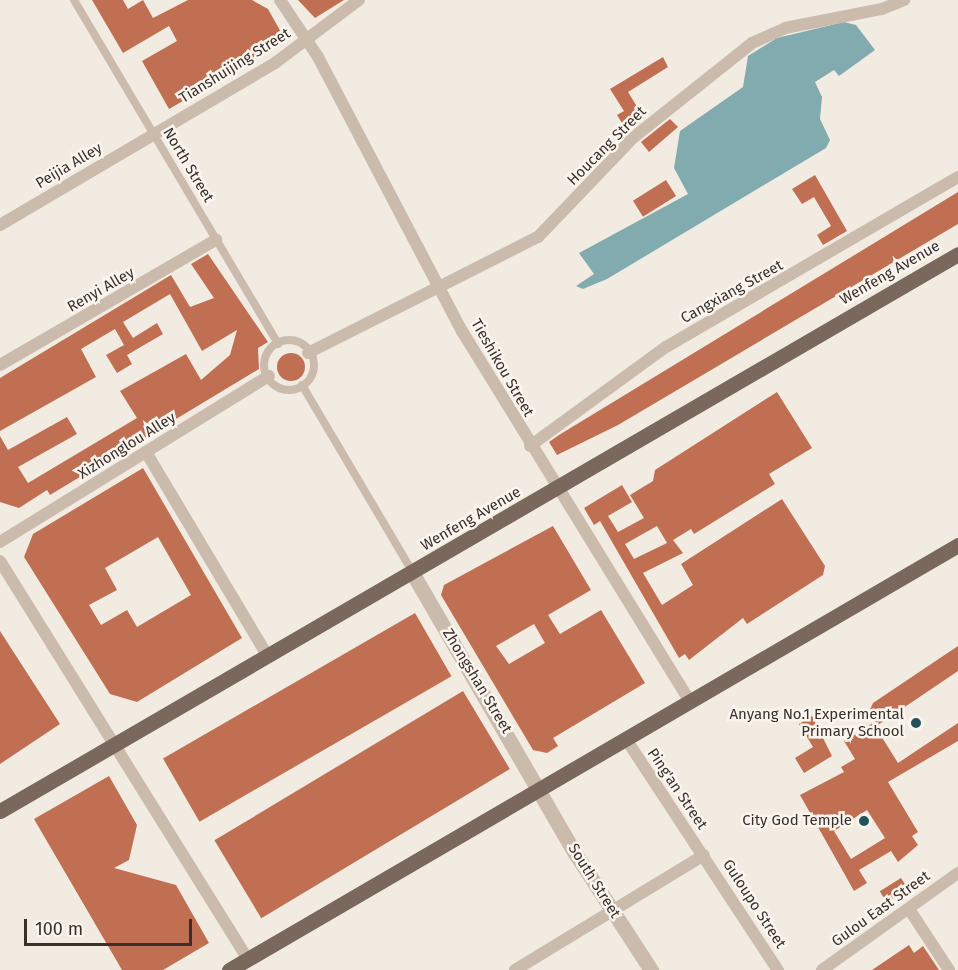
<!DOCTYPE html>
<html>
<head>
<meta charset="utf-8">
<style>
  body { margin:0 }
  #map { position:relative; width:958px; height:970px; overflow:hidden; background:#f2ebe1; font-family:"Fira Sans",sans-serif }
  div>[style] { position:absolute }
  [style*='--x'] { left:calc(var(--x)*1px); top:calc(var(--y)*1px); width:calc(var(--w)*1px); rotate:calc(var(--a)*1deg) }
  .water>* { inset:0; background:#81abae }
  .building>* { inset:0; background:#c06f52; transform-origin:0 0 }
  .round { border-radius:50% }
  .pedestrian>* { height:8px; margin:-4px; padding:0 4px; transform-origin:4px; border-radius:4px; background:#cabbad }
  .pedestrian>.ring { margin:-4px; padding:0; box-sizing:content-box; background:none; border:8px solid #cabbad; border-radius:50% }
  .minor>* { height:12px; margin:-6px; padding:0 6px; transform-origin:6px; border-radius:6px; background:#cabbad }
  .tertiary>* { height:15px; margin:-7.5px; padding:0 7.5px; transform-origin:7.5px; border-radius:7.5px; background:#cabbad }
  .primary>* { height:15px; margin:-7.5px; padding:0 7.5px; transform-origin:7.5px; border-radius:7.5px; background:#7a685d }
  .dots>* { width:16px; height:16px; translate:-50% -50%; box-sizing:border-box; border:3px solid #faf5ee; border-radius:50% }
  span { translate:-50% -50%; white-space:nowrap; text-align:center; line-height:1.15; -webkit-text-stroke:5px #faf5ee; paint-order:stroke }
  .street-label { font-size:15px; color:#39302b }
  .poi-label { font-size:15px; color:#39302b }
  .right { translate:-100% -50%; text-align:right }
  .scale { position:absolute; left:24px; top:919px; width:168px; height:27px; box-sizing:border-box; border:3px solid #39302b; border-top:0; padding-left:8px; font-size:18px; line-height:21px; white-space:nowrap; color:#39302b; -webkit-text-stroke:4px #faf5ee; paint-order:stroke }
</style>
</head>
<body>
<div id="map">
  <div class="water">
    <div style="clip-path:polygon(844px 22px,856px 25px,875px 50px,839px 76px,834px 70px,815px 82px,822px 97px,820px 119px,830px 140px,826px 148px,607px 279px,583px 289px,576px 286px,594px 274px,579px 253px,688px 194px,674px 168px,680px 131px,743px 87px,748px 56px,777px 38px)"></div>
  </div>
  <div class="building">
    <div style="clip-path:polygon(92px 0,123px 0,128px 9px,143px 0,153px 18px,188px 0,252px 0,268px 9px,286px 41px,169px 109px,142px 61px,177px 41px,169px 26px,123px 53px)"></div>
    <div style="clip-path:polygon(298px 0,344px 0,315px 18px)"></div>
    <div style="clip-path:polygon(663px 57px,668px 67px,628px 92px,644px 118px,627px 131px,617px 115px,624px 111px,610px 89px)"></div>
    <div style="clip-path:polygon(670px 119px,678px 127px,649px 152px,641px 142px)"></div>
    <div style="clip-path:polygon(815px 175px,847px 231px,823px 245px,817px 235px,831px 226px,814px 197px,802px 204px,792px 189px)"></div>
    <div style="left:666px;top:180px;width:19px;height:39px;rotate:58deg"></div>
    <div style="clip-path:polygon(958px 192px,958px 224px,618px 425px,557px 455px,549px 442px,559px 435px)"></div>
    <div style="clip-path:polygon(208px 254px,268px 342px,258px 348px,259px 369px,50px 495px,47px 490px,19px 508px,0 502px,0 436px,8px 450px,67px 417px,77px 434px,18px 467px,28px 483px,137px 418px,120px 391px,186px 354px,201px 380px,230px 355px,237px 330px,202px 351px,170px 294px,123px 322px,133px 338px,157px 323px,163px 334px,127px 355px,132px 364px,117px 373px,106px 355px,124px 345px,115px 329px,81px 349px,96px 377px,0 431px,0 378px,171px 275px,190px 307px,214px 298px,191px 264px)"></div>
    <div class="round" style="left:277px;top:353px;width:28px;height:28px"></div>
    <div style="clip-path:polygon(evenodd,777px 392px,812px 448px,769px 474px,775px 484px,694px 534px,691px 529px,673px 540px,683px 553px,643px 573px,662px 605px,693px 585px,681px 564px,782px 499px,825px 566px,823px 575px,747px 624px,743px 618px,689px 660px,685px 654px,679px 658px,600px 521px,594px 525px,584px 508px,622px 485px,632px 502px,608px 516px,618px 532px,644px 518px,630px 495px,653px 481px,655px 470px,777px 392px,657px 526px,667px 543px,634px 559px,625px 544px,657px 526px)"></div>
    <div style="clip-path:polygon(evenodd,143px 468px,242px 638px,137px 702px,110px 694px,24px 557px,33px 534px,143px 468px,158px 537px,191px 595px,137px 627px,127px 610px,101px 625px,89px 605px,117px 590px,105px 568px,158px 537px)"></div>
    <div style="clip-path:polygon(evenodd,553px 526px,591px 590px,548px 615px,560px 634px,601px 610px,645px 683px,553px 738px,558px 746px,547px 753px,533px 750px,441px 595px,444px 585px,553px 526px,534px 624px,545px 643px,509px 664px,496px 646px,534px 624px)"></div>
    <div style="left:415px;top:613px;width:73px;height:291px;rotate:60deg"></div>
    <div style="clip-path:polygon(0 631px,60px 724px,0 764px)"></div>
    <div style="clip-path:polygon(958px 646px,958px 671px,878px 725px,869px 712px,873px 703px)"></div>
    <div style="left:463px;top:691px;width:91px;height:290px;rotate:59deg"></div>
    <div style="clip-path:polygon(812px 716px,832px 756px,804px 773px,795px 758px,813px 747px,799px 724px)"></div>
    <div style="clip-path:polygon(evenodd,873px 723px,898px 763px,958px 723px,958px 741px,888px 782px,918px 832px,912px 836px,918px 845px,898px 862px,891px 851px,859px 870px,867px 883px,854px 891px,800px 795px,844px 772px,841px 767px,855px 759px,844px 741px,873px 723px,867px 810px,885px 838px,851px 859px,834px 831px,867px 810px)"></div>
    <div style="clip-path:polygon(109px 776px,137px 825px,129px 860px,114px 868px,176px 885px,209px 943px,163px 970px,122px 970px,34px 819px)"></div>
    <div style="left:901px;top:878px;width:13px;height:25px;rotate:58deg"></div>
    <div style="clip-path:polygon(909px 945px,914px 953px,923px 946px,939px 970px,872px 970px)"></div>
  </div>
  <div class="pedestrian">
    <div style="--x:74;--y:0;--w:400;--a:59.3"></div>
    <div class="ring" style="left:264px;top:340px;width:42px;height:42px"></div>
    <div style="--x:302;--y:385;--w:218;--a:59.4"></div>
  </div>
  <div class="minor">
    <div style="--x:280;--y:0;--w:69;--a:56.3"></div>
    <div style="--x:318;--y:57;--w:310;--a:62.3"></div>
    <div style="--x:462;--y:331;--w:435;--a:58.4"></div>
    <div style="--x:0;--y:225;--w:319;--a:-30.5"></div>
    <div style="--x:275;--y:63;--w:105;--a:-36.9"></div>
    <div style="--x:308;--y:353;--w:258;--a:-26.8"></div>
    <div style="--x:538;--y:237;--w:139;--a:-46.2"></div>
    <div style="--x:634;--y:137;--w:151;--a:-38.5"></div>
    <div style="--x:752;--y:43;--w:36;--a:-24"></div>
    <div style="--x:785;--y:28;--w:99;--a:-11.1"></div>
    <div style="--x:882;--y:9;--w:24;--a:-22"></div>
    <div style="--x:0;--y:365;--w:250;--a:-30.1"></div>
    <div style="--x:530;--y:446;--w:168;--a:-36.1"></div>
    <div style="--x:666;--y:347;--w:338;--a:-30.2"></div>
    <div style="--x:146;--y:452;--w:239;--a:59.2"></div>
    <div style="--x:0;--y:542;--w:316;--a:-31.7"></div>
    <div style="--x:0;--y:561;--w:469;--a:58.1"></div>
    <div style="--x:626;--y:739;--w:277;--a:56.7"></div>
    <div style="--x:909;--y:909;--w:73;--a:56.7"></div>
    <div style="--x:515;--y:970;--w:221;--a:-31.3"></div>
    <div style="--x:822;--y:970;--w:167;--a:-35.5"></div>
  </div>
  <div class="tertiary">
    <div style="--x:413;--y:574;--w:323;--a:59.9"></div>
    <div style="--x:575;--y:853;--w:140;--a:57"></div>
  </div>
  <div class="primary">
    <div style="--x:0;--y:811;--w:1108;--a:-30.17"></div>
    <div style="--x:229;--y:970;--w:844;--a:-30.24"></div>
  </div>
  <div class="dots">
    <div style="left:916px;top:723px;background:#225459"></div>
    <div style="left:864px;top:821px;background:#225459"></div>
  </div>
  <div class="street-label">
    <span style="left:235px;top:66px;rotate:-32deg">Tianshuijing Street</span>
    <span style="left:607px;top:146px;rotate:-45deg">Houcang Street</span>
    <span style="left:188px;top:165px;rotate:59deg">North Street</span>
    <span style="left:69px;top:166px;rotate:-31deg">Peijia Alley</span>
    <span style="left:890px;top:273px;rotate:-30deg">Wenfeng Avenue</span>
    <span style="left:101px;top:290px;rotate:-30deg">Renyi Alley</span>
    <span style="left:732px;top:292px;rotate:-29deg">Cangxiang Street</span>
    <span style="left:502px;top:368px;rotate:60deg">Tieshikou Street</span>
    <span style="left:127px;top:446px;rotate:-32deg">Xizhonglou Alley</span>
    <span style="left:471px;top:519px;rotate:-30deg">Wenfeng Avenue</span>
    <span style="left:477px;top:681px;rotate:59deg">Zhongshan Street</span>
    <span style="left:677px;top:789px;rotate:56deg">Ping'an Street</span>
    <span style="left:594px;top:881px;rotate:58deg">South Street</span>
    <span style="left:754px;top:904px;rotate:57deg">Guloupo Street</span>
    <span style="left:881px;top:909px;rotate:-36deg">Gulou East Street</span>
  </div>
  <div class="poi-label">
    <span class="right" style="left:904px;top:723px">Anyang No.1 Experimental<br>Primary School</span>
    <span class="right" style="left:852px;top:821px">City God Temple</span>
  </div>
  <div class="scale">100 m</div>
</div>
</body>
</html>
